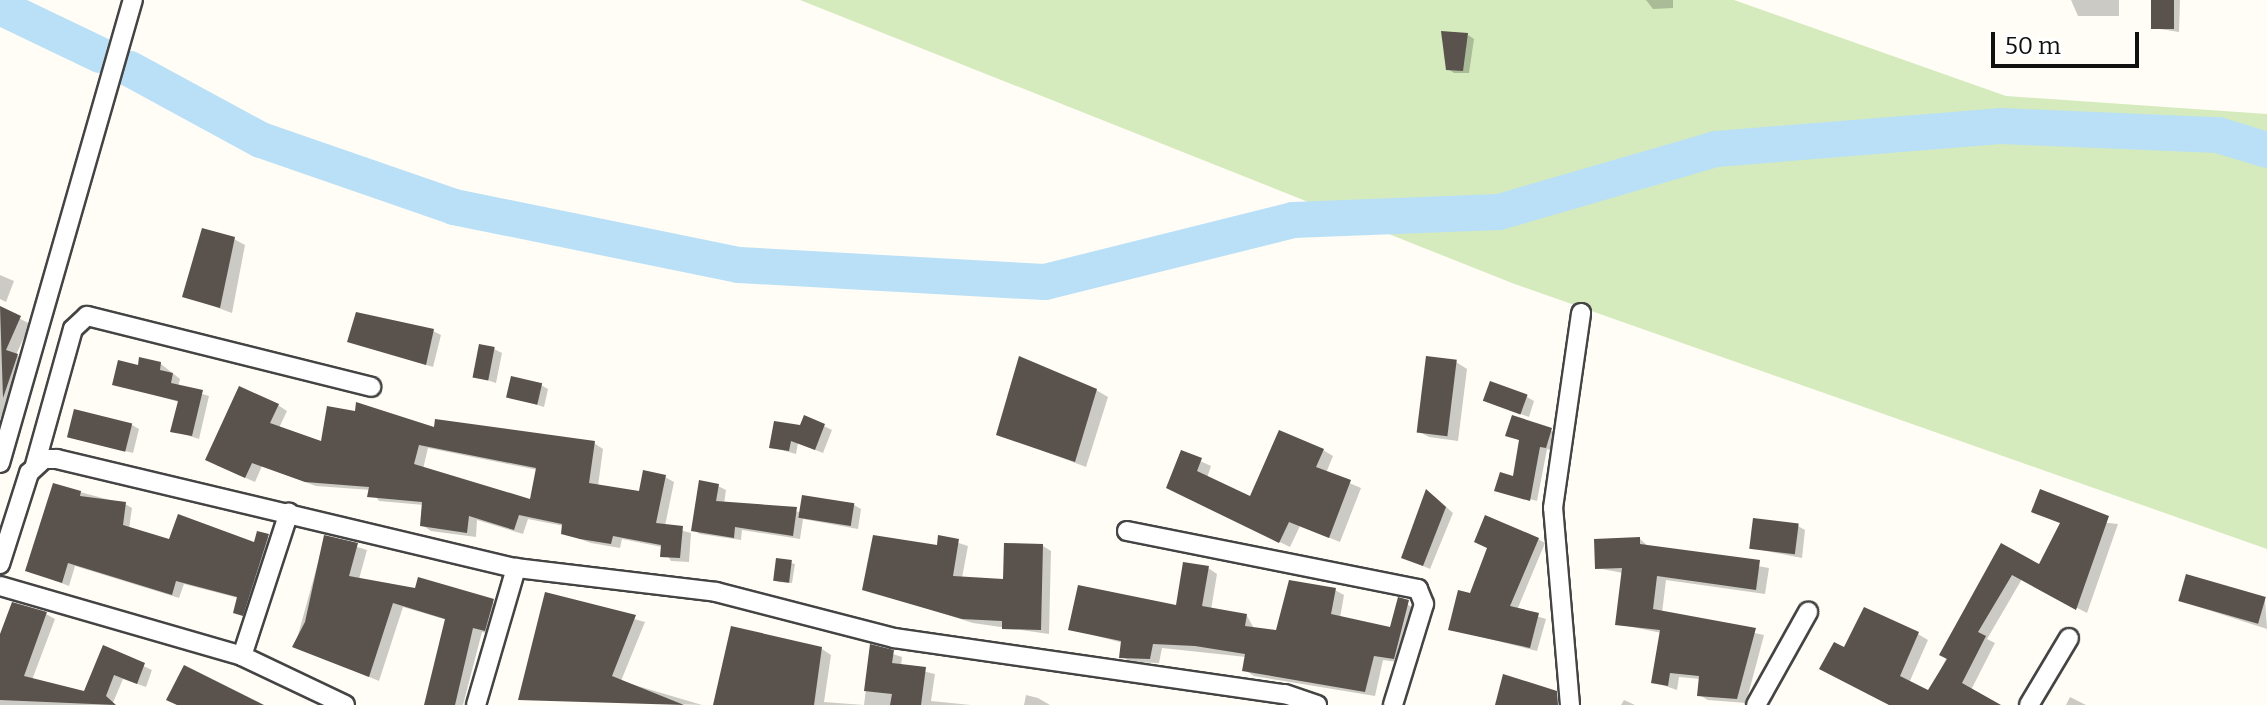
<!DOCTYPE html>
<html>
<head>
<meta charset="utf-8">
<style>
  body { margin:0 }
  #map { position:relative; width:2267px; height:705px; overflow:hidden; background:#fffdf5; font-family:Bitter,serif }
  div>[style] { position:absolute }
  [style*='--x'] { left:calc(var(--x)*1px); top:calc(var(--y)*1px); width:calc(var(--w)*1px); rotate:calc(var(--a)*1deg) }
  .green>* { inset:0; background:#d5ebbd }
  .shadow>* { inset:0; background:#0003 }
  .river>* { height:36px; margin:-18px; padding:0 18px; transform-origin:18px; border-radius:18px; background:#b9e0f7 }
  .building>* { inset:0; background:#5a524d; transform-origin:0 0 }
  .roads { filter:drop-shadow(2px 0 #444) drop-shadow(-2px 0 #444) drop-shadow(0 2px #444) drop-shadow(0 -2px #444) }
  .street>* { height:18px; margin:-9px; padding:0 9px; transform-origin:9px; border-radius:9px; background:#fff }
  span { translate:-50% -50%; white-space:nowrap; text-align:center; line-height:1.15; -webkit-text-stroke:8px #fff; paint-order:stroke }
  .scale { position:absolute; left:1991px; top:32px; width:148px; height:36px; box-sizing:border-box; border:4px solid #111; border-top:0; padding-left:10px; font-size:24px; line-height:28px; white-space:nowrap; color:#111; -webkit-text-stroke:6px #fff; paint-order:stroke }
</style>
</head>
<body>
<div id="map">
  <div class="green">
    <div style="clip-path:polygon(800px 0,1734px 0,2006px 96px,2267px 114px,2267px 549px,1512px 283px)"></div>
  </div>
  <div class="shadow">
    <div style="clip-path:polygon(1646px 0,1673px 0,1673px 8px,1653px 9px)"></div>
    <div style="clip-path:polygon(2071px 0,2119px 0,2119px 16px,2078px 16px)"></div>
    <div style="clip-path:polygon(2151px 0,2180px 0,2179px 32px,2153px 28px)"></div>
    <div style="clip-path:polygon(1468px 35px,1474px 39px,1469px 73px,1454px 73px,1448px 69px)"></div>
    <div style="clip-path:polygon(234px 239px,245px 245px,232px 313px,185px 296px)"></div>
    <div style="clip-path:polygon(0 275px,14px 281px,6px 302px,0 299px)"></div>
    <div style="clip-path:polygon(0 308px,30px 324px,16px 355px,27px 361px,0 419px)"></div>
    <div style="clip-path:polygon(433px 331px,441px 335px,433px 367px,349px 341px)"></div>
    <div style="clip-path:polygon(494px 349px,502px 353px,496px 383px,475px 376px)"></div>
    <div style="clip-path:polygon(1456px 362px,1467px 369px,1458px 441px,1429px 437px,1418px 431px)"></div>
    <div style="clip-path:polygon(161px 364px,180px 379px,178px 387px,209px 396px,199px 439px,173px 431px,179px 402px,115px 384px,139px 367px)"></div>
    <div style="clip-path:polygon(541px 385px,548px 389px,544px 407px,508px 396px)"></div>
    <div style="clip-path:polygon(1096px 390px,1108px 397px,1086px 467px,999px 434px)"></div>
    <div style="clip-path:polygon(1527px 397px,1534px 401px,1529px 417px,1493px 404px)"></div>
    <div style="clip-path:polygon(evenodd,278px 405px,287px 411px,279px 428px,322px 444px,436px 430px,594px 443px,603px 449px,598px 486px,641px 493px,665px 477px,674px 482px,665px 526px,691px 533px,689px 562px,671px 561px,662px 547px,622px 539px,620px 548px,591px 543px,563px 533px,564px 526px,528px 519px,523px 534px,477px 520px,476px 537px,431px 531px,422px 525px,424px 505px,379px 501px,371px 490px,316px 486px,262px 466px,255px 482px,216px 465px,278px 405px,428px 448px,538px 470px,532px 501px,423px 469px,428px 448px)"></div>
    <div style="clip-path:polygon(1513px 418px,1558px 433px,1553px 451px,1547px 449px,1537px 501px,1501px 491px,1514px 478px,1521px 441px,1508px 435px)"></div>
    <div style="clip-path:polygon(132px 425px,139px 429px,133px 453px,69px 436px)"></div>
    <div style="clip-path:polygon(824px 426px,832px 430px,823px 453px,798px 443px,796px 454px,771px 447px,801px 428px)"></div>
    <div style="clip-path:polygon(1323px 450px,1333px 456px,1326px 473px,1361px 488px,1340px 542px,1300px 526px,1290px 547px,1179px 493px,1183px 453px,1211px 466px,1207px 478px,1251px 499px)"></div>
    <div style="clip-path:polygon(718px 486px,726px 490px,724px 504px,801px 512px,854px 505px,861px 509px,858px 529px,803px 519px,800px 539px,742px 530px,741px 540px,700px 534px,693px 530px)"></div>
    <div style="clip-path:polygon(80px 492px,125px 504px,132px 508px,129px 529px,170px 542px,255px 544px,259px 533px,275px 540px,250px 618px,235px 612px,238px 598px,184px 584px,179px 598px,75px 566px,69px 586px,27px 570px)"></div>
    <div style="clip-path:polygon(1434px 496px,1453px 513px,1430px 569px,1411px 561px)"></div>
    <div style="clip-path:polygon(2044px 516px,2118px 524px,2087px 613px,2022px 579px,1987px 639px,1995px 643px,1971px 690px,1997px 705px,1892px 705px,1845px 650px,1918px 634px,1928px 640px,1909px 683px,1929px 693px,2002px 546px,2040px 567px,2062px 524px)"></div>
    <div style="clip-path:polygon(1798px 526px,1805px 530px,1802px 558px,1751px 548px)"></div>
    <div style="clip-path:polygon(325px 537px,367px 550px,359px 579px,416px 590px,419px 580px,503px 606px,495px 635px,482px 632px,463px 705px,425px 705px,447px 620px,403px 607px,379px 681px,295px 646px)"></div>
    <div style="clip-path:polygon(940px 537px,968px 546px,962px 578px,1005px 581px,1043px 546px,1051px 551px,1049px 634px,973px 623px,864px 589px,938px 548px)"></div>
    <div style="clip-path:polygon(1538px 539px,1545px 543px,1517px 610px,1546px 619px,1537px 651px,1450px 629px,1471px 595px)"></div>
    <div style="clip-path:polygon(1640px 539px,1649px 547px,1769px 568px,1765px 594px,1666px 580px,1662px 613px,1764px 635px,1746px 703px,1708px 700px,1699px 695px,1700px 679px,1679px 677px,1677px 690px,1654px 682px,1662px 633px,1617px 624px,1623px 573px,1597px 568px)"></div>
    <div style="clip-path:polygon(778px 560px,795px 564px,792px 583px,778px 582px)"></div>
    <div style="clip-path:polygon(1208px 568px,1217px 574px,1211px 610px,1247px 616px,1255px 630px,1277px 633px,1335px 590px,1344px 595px,1340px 618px,1391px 629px,1400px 600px,1420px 612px,1404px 663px,1383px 660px,1375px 696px,1254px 676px,1245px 670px,1246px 657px,1162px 648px,1159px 663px,1131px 662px,1122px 657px,1123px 643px,1071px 629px,1178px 607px)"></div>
    <div style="clip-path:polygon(547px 595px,645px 622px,621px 681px,702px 705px,520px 699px)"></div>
    <div style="clip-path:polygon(2265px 599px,2267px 629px,2180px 601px)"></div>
    <div style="clip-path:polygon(46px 614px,55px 619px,32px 680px,86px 694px,104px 648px,152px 670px,146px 687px,123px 679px,112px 705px,0 705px,0 640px)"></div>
    <div style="clip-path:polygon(871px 647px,902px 657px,901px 666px,935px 674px,931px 701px,971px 705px,715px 705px,822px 649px,831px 655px,824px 702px,864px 705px)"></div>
    <div style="clip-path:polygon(1026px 695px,1038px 698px,1050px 705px,1024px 705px)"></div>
    <div style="clip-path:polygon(2070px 697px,2086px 705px,2066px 705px)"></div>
    <div style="clip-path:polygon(1624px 700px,1635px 705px,1621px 705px)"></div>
  </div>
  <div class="river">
    <div style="--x:0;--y:7;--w:111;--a:25.6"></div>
    <div style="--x:130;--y:69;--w:149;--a:28.5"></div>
    <div style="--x:261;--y:140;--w:204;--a:19.1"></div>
    <div style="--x:454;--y:207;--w:291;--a:11.5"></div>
    <div style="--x:739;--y:265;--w:306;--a:3.2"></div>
    <div style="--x:1045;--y:282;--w:256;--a:-14"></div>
    <div style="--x:1293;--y:220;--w:206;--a:-2.2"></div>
    <div style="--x:1499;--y:212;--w:226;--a:-16.2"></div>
    <div style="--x:1716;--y:149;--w:285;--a:-4.6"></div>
    <div style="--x:2000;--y:126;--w:218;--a:2.4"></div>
    <div style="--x:2218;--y:135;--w:51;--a:17"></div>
  </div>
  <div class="building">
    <div style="left:2151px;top:0;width:23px;height:29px"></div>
    <div style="clip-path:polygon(1441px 31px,1468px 33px,1463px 71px,1446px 70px)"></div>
    <div style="clip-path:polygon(202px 228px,235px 237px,220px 308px,182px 297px)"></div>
    <div style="clip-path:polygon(0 306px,21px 316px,6px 350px,18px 354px,3px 398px)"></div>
    <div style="clip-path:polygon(356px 312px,434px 329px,426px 365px,347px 342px)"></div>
    <div style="left:479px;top:344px;width:16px;height:34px;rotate:11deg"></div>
    <div style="clip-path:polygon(1019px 356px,1097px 389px,1075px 462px,996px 435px)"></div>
    <div style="left:1426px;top:356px;width:31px;height:77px;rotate:7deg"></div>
    <div style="clip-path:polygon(139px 357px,161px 362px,160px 370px,173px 373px,171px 383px,203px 390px,192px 436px,170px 432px,178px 401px,112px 385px,118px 360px,138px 365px)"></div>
    <div style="left:511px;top:376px;width:32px;height:22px;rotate:13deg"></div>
    <div style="left:1490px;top:381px;width:40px;height:21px;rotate:20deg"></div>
    <div style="clip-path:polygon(evenodd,239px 386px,279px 404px,270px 423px,321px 441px,327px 406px,355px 411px,356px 402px,434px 427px,435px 419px,595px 441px,589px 483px,639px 491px,643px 470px,666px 475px,656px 523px,683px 526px,680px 558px,660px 557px,661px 545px,613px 536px,611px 544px,580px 539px,561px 534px,562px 524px,519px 515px,514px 530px,469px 516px,467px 533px,420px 526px,422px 502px,367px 497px,369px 487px,305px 482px,252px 463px,245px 478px,205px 460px,239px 386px,419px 445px,536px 468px,530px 499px,414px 464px,419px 445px)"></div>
    <div style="left:74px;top:409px;width:60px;height:29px;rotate:14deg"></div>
    <div style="clip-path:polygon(804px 415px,825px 424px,815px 450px,791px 441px,789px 451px,769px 448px,774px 421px,800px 425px)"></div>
    <div style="clip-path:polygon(1512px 415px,1552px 428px,1546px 448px,1540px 447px,1530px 501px,1494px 491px,1500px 472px,1513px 476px,1519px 440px,1505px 436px)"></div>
    <div style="clip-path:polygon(1279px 430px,1324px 449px,1316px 467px,1351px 480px,1329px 538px,1289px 522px,1279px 543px,1166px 488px,1181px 450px,1202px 458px,1197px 471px,1250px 496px)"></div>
    <div style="clip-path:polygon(699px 480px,719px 484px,716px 501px,797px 507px,793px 536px,735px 527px,734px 538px,691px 531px)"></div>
    <div style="clip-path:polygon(53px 483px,81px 491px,80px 496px,126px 502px,123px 525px,169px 539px,178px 514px,254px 542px,257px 531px,269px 534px,243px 616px,233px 613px,237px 597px,176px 581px,172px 595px,68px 563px,62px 583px,25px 571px)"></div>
    <div style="clip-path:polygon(1426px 489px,1446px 507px,1423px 566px,1401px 558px)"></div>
    <div style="clip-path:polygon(2040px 489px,2109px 516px,2076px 610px,2012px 575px,1978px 632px,1986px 636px,1962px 683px,2001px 705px,1889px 705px,1819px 669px,1834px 642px,1844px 647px,1864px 607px,1919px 632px,1900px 676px,1928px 690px,1947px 659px,1939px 655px,2001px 543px,2039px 564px,2060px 523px,2031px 512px)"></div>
    <div style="left:802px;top:495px;width:53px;height:23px;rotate:9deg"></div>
    <div style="clip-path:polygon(1485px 515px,1539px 538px,1510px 606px,1539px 613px,1530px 648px,1448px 630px,1458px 590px,1470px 593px,1487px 548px,1474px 542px)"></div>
    <div style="left:1753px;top:518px;width:46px;height:31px;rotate:7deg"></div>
    <div style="clip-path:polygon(324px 535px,358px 543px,349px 576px,415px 588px,418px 577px,494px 599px,485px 631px,473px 628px,455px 705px,424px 705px,445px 619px,393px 603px,369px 677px,292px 647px,305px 622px)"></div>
    <div style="clip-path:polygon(873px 535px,937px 545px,938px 535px,959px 539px,953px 576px,1003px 579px,1004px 543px,1043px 544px,1041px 630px,1002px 629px,1002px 621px,962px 619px,862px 590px)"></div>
    <div style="clip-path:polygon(1640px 537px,1640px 544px,1760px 560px,1756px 590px,1657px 576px,1653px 609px,1756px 628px,1737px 699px,1697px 696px,1699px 676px,1670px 673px,1668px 686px,1651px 683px,1660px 630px,1615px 625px,1622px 568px,1595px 569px,1594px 539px)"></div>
    <div style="left:776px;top:558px;width:16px;height:23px;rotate:7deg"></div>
    <div style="clip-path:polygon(1183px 562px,1209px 566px,1202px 606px,1247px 614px,1245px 626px,1276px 630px,1289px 580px,1336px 588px,1331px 614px,1390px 627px,1398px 597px,1409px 600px,1394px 659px,1374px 656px,1365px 692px,1242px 671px,1245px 654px,1195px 646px,1153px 644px,1150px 659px,1119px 658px,1121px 641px,1068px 630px,1078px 585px,1176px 605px)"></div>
    <div style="left:2186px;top:574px;width:83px;height:28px;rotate:16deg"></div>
    <div style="clip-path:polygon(545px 592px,636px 615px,612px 676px,684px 705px,518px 700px)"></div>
    <div style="clip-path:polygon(12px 602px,47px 612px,24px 676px,84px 691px,103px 645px,145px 663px,137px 684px,114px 675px,106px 696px,116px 705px,0 700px,0 634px)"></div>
    <div style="clip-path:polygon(731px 626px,822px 647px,814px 705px,713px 705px)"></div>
    <div style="clip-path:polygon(870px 644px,894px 650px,892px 663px,926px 667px,921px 705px,890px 705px,892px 694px,864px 691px)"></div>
    <div style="clip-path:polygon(184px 665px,264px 705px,177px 705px,166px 700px)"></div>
    <div style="clip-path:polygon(1503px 674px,1557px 691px,1558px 705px,1495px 705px)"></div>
  </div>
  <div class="roads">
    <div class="street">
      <div style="--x:0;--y:463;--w:482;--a:-74"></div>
      <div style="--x:35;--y:465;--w:141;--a:-74.4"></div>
      <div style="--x:73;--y:329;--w:19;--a:-43"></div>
      <div style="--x:87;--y:316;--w:293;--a:14"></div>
      <div style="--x:1127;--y:531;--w:297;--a:11.3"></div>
      <div style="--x:1418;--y:589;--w:16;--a:68"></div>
      <div style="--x:1424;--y:604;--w:106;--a:107.1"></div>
      <div style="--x:0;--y:564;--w:96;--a:-72.3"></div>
      <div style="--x:29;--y:473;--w:21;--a:-43"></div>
      <div style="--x:44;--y:459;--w:13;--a:0"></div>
      <div style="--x:57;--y:459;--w:472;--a:13.4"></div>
      <div style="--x:516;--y:568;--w:201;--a:6.8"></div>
      <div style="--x:716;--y:592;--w:184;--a:14.5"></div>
      <div style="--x:894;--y:638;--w:395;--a:8.2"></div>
      <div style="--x:1285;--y:694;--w:34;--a:19"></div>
      <div style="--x:0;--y:586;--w:252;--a:16.1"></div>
      <div style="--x:242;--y:656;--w:114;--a:25.4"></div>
      <div style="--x:242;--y:656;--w:151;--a:-71.9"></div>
      <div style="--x:476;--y:705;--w:143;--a:-73.7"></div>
      <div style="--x:1570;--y:705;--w:198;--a:-94.9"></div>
      <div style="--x:1553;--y:508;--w:197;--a:-81.8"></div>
      <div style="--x:1756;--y:705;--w:107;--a:-60.8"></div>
      <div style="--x:2029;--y:705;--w:78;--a:-59.2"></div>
    </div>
  </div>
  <div class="scale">50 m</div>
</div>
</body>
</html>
